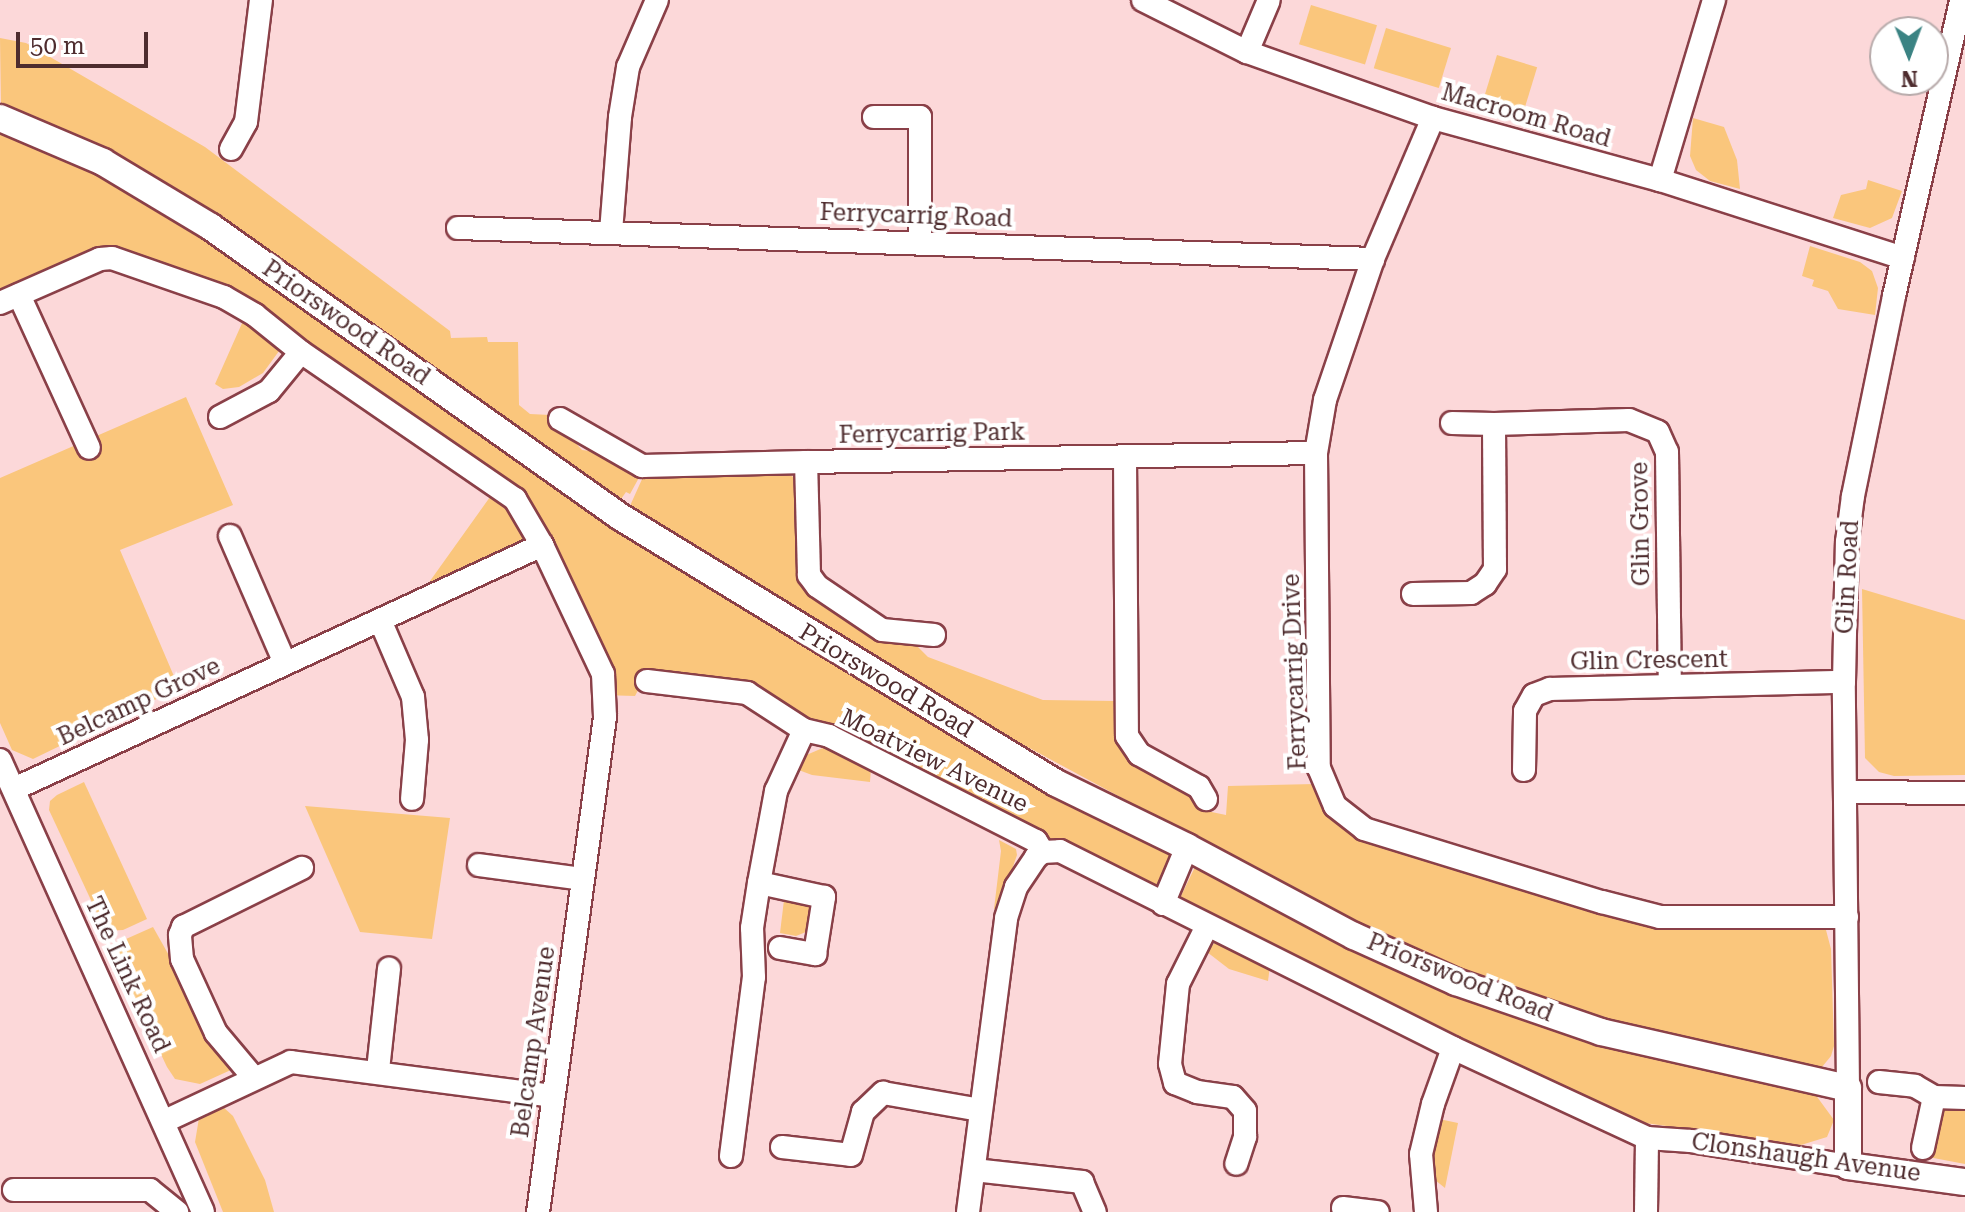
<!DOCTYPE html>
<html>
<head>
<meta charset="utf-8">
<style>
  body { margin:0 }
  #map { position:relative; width:1965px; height:1212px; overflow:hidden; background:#fcd8d9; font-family:"Roboto Serif",serif }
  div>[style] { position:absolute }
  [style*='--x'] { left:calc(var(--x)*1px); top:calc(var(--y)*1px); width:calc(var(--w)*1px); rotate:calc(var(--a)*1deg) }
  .green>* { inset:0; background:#fac67c; transform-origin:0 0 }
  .roads { filter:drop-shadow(2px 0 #8a4048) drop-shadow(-2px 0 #8a4048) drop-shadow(0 2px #8a4048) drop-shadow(0 -2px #8a4048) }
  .minor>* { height:22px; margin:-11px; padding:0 11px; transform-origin:11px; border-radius:11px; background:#fff }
  .tertiary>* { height:26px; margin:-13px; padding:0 13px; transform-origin:13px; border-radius:13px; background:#fff }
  span { translate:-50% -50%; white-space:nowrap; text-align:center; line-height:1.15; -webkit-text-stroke:8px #fff; paint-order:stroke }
  .street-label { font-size:24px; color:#4e2c2e }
  .north { position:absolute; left:1869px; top:16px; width:80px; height:80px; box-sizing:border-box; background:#fff; border:2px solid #b8abab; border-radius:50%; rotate:179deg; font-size:22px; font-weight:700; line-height:32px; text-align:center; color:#4e2c2e }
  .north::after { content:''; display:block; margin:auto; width:28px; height:36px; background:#3b8383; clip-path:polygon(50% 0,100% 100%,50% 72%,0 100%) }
  .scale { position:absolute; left:16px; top:32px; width:132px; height:36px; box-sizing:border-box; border:4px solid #4e2c2e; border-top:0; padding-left:10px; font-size:24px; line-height:28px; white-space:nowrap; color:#4e2c2e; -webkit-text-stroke:6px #fff; paint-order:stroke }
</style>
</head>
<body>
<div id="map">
  <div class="green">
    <div style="left:1311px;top:5px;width:69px;height:41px;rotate:17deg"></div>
    <div style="left:1386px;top:28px;width:68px;height:42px;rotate:17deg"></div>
    <div style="clip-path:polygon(0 38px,26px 43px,205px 147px,450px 331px,451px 338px,487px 337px,488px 342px,518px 342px,519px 405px,530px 414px,550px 415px,582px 450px,606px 453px,641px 474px,630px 494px,626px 492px,619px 502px,1px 106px)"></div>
    <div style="left:1497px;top:55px;width:42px;height:50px;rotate:17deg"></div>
    <div style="clip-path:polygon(1693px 118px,1724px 127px,1737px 160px,1740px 189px,1710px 181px,1696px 170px,1690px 156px)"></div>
    <div style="clip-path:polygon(0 119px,102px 163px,451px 399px,1182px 847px,1159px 902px,777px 711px,644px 679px,635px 696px,602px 695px,600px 673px,551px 536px,511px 493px,541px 546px,415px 602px,500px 483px,290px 336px,263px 373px,239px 387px,223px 389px,215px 384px,247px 312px,111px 257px,0 300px)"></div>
    <div style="clip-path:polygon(1868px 180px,1902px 191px,1892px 218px,1870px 228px,1833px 218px,1841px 195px,1866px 189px)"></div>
    <div style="clip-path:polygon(1810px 246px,1860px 262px,1872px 271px,1878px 288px,1875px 315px,1838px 309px,1828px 291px,1812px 286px,1814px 280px,1802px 276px)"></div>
    <div style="clip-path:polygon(186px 397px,233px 505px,120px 550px,179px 688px,33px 759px,12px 750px,0 723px,0 478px)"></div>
    <div style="clip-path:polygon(785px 472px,798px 480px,804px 589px,882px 639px,913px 642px,928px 657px,1043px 700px,1116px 701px,1123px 749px,1133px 765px,1190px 797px,1197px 809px,1226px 815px,1228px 786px,1315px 784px,1326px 810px,1646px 924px,1734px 929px,1815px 925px,1826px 930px,1831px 949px,1834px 1046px,1831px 1056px,1822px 1067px,1773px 1062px,1652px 1035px,1508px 988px,1398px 947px,998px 731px,861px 653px,629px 508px,643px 477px)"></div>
    <div style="clip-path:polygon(1862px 589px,1965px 620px,1965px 775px,1894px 776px,1879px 772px,1865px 758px)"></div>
    <div style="clip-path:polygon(825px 747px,871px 768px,870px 782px,812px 775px,796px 769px,804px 756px)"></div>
    <div style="clip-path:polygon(84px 782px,147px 919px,123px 930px,106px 931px,103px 926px,49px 810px,50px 801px,57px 795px)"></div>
    <div style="clip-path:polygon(305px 806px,450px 818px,432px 939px,360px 932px)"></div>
    <div style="clip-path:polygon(999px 840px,1016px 849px,1017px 855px,998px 910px,994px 909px,1001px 851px)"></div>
    <div style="clip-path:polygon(1195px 867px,1325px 936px,1427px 983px,1505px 1013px,1630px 1053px,1815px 1094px,1834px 1120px,1827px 1137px,1801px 1145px,1631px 1121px,1180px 898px)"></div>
    <div style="clip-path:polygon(784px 900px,803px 903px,813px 910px,811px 930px,796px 936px,780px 933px)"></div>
    <div style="clip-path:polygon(153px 927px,233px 1069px,200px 1084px,175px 1079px,167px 1067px,113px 953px,117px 943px)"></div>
    <div style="clip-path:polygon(1217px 940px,1270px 966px,1268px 981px,1229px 969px,1207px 952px)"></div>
    <div style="clip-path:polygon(222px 1106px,233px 1116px,265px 1180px,274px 1212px,223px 1212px,195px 1142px,199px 1118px)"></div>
    <div style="clip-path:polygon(1944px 1106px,1965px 1108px,1965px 1164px,1923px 1156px,1932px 1118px)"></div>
    <div style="clip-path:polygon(1439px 1119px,1458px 1123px,1445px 1188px,1435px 1180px,1431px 1167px)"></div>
  </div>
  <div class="roads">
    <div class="minor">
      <div style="--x:1143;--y:0;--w:116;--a:26.6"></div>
      <div style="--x:1247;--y:52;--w:197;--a:19.5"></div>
      <div style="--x:1433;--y:118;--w:235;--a:15.3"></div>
      <div style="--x:1660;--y:180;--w:255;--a:17.8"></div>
      <div style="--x:1247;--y:52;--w:56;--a:-67.1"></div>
      <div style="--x:874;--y:117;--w:46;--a:0"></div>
      <div style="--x:920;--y:117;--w:125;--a:90"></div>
      <div style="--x:1433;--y:118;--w:153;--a:113.1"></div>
      <div style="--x:1373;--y:259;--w:149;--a:108.8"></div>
      <div style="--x:1325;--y:400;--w:54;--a:99.6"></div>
      <div style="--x:1316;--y:453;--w:315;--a:89.5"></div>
      <div style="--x:1319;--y:768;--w:41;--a:67.2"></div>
      <div style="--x:1335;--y:806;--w:37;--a:38"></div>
      <div style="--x:1364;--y:829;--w:249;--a:17.1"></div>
      <div style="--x:1602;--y:902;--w:60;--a:14.5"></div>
      <div style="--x:1660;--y:917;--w:187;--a:0"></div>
      <div style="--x:231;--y:149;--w:31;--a:-61"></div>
      <div style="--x:246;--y:122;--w:123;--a:-83"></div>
      <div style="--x:1660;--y:180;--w:188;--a:-73.3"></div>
      <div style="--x:458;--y:228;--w:916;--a:1.94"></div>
      <div style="--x:611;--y:232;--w:115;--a:-85.5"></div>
      <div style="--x:620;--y:117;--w:51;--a:-80.9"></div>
      <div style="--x:628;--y:67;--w:73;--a:-66.6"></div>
      <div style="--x:19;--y:295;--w:168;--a:65.4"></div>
      <div style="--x:0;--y:303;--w:109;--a:-23.7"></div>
      <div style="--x:100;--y:259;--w:12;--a:-5"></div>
      <div style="--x:112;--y:258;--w:119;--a:19.2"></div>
      <div style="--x:224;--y:297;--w:36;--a:30"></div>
      <div style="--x:255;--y:315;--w:59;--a:38.8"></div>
      <div style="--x:301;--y:352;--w:260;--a:34.5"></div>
      <div style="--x:515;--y:499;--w:53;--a:59.6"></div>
      <div style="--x:542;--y:545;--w:143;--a:64.7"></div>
      <div style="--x:603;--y:674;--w:43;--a:87.3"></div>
      <div style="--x:605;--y:717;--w:500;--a:97.7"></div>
      <div style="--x:220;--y:417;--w:55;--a:-28"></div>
      <div style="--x:269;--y:391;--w:50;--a:-50.6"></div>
      <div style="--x:560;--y:419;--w:95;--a:29.8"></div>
      <div style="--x:642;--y:466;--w:164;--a:-1.4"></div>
      <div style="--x:1452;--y:423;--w:42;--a:1.4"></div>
      <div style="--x:1125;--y:457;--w:279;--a:89.6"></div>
      <div style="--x:1127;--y:736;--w:22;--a:56"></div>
      <div style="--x:1139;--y:754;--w:68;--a:28.8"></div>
      <div style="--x:1199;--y:787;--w:14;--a:60"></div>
      <div style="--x:230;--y:536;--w:138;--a:66.6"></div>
      <div style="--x:1413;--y:594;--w:58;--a:-1"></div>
      <div style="--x:1471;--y:593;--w:17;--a:-33"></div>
      <div style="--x:1485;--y:584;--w:18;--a:-56"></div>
      <div style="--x:1495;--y:569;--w:145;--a:-90.4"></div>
      <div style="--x:1494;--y:424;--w:135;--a:-1.7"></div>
      <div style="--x:1629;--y:420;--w:31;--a:22"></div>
      <div style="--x:1658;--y:432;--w:22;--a:66"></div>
      <div style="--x:1667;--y:452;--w:234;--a:89.3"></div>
      <div style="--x:380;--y:620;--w:84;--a:66.8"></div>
      <div style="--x:413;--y:697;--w:43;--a:84.7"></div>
      <div style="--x:417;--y:740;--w:59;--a:94.8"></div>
      <div style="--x:934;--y:635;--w:52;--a:-174.5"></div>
      <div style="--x:882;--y:630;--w:78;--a:-145.9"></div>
      <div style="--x:817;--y:586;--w:14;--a:-126"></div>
      <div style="--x:809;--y:575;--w:113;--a:-91.5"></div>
      <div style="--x:806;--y:462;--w:510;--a:-1.01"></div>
      <div style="--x:647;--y:681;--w:101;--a:6.8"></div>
      <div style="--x:747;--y:693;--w:68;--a:33"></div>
      <div style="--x:804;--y:730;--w:26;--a:13"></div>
      <div style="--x:829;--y:736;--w:232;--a:26.9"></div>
      <div style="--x:1036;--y:841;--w:13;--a:58"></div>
      <div style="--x:0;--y:760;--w:495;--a:65.8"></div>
      <div style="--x:1524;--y:770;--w:59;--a:-89"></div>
      <div style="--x:1525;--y:711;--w:18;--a:-61"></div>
      <div style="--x:1534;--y:695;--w:17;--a:-21"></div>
      <div style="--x:1550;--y:689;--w:294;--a:-1.4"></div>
      <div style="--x:14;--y:789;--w:582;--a:-24.8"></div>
      <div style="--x:1848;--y:792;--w:117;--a:0.5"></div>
      <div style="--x:1043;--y:852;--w:17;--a:-3"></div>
      <div style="--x:1060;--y:851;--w:440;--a:26.6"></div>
      <div style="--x:1453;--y:1048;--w:214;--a:24.9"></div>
      <div style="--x:1647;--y:1138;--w:44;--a:3.9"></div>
      <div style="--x:1691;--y:1141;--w:159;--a:9"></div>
      <div style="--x:479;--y:865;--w:104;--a:7.7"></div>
      <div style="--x:1163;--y:904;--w:62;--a:-67.2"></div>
      <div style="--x:1207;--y:926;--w:65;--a:116.6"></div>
      <div style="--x:1178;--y:984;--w:80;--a:95.7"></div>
      <div style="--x:1170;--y:1064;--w:20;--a:75"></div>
      <div style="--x:1175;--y:1083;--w:24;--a:22"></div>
      <div style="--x:1197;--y:1092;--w:36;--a:8"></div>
      <div style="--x:1233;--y:1097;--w:18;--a:49"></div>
      <div style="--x:1245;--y:1111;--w:26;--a:90"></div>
      <div style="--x:1245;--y:1137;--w:28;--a:108"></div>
      <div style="--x:780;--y:948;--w:36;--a:10"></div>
      <div style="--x:815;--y:954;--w:58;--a:-81"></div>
      <div style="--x:824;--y:897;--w:66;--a:-167.8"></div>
      <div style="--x:759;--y:883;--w:94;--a:-79.5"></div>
      <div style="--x:776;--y:791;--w:67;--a:-65.3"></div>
      <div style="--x:378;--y:1070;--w:102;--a:-83.8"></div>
      <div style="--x:254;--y:1078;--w:59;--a:-130.2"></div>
      <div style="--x:216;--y:1033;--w:81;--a:-114.7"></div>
      <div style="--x:182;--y:959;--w:24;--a:-95"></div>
      <div style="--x:180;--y:935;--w:9;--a:-69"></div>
      <div style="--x:183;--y:927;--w:133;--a:-26.4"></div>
      <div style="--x:1879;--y:1082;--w:36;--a:6"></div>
      <div style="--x:1915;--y:1086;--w:22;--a:30"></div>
      <div style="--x:1934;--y:1097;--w:31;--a:2"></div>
      <div style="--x:1848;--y:1088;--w:406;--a:-90.6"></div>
      <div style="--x:1844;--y:682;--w:140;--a:-88.8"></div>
      <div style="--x:1847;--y:542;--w:46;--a:-82.6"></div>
      <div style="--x:1853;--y:496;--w:204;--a:-78.4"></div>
      <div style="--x:1894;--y:296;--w:303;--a:-77.2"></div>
      <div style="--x:165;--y:1121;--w:139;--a:-25.1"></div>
      <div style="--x:291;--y:1062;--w:264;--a:7.4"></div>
      <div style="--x:782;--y:1147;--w:69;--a:6.6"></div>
      <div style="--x:851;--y:1155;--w:45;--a:-74.4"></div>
      <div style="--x:863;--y:1112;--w:28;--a:-44"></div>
      <div style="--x:883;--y:1093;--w:98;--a:9.9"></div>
      <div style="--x:1923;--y:1148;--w:52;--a:-77.8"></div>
      <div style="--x:731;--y:1156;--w:180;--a:-82.7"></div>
      <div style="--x:754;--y:977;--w:49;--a:-92.3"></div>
      <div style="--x:752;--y:928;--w:46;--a:-81.2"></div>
      <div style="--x:974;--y:1170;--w:109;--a:6.3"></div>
      <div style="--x:1082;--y:1182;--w:33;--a:67"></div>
      <div style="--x:14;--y:1190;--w:136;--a:0"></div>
      <div style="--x:150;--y:1190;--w:35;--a:39"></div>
      <div style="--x:1343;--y:1208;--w:35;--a:7"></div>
      <div style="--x:968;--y:1212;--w:296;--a:-82.6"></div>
      <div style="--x:1006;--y:918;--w:33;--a:-72"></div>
      <div style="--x:1016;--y:887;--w:36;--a:-56"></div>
      <div style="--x:1036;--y:857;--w:9;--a:-36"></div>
      <div style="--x:1426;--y:1212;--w:58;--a:-94.9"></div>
      <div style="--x:1421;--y:1154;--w:51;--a:-76.5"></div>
      <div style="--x:1433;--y:1104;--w:59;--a:-70.3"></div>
      <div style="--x:1646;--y:1212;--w:74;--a:-89.2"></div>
    </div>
    <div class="tertiary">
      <div style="--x:0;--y:118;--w:112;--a:23.1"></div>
      <div style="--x:103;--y:162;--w:126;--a:31"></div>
      <div style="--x:211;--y:227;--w:500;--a:35.3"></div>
      <div style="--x:619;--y:516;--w:512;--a:31.42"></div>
      <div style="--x:1056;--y:783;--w:146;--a:26"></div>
      <div style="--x:1187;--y:847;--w:189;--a:28.1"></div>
      <div style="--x:1354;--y:936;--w:112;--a:24.3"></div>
      <div style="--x:1456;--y:982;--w:153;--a:19"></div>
      <div style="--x:1601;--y:1032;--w:253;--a:12.8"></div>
      <div style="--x:1848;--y:1088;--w:78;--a:90"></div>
      <div style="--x:1848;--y:1166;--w:118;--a:7.8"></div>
    </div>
  </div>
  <div class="street-label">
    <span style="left:1526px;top:116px;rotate:16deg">Macroom Road</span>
    <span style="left:916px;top:216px;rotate:2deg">Ferrycarrig Road</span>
    <span style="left:346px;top:323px;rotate:35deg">Priorswood Road</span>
    <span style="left:932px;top:434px;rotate:-1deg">Ferrycarrig Park</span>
    <span style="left:1641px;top:524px;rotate:-91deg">Glin Grove</span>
    <span style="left:1848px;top:577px;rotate:-87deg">Glin Road</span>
    <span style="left:1649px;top:661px;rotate:-1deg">Glin Crescent</span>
    <span style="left:1295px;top:672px;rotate:-92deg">Ferrycarrig Drive</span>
    <span style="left:886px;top:681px;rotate:31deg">Priorswood Road</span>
    <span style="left:139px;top:702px;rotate:-25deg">Belcamp Grove</span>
    <span style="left:934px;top:761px;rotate:26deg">Moatview Avenue</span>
    <span style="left:127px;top:975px;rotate:65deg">The Link Road</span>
    <span style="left:1460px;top:978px;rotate:22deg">Priorswood Road</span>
    <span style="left:534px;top:1042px;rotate:-82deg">Belcamp Avenue</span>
    <span style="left:1806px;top:1158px;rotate:8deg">Clonshaugh Avenue</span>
  </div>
  <div class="north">N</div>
  <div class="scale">50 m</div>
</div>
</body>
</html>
